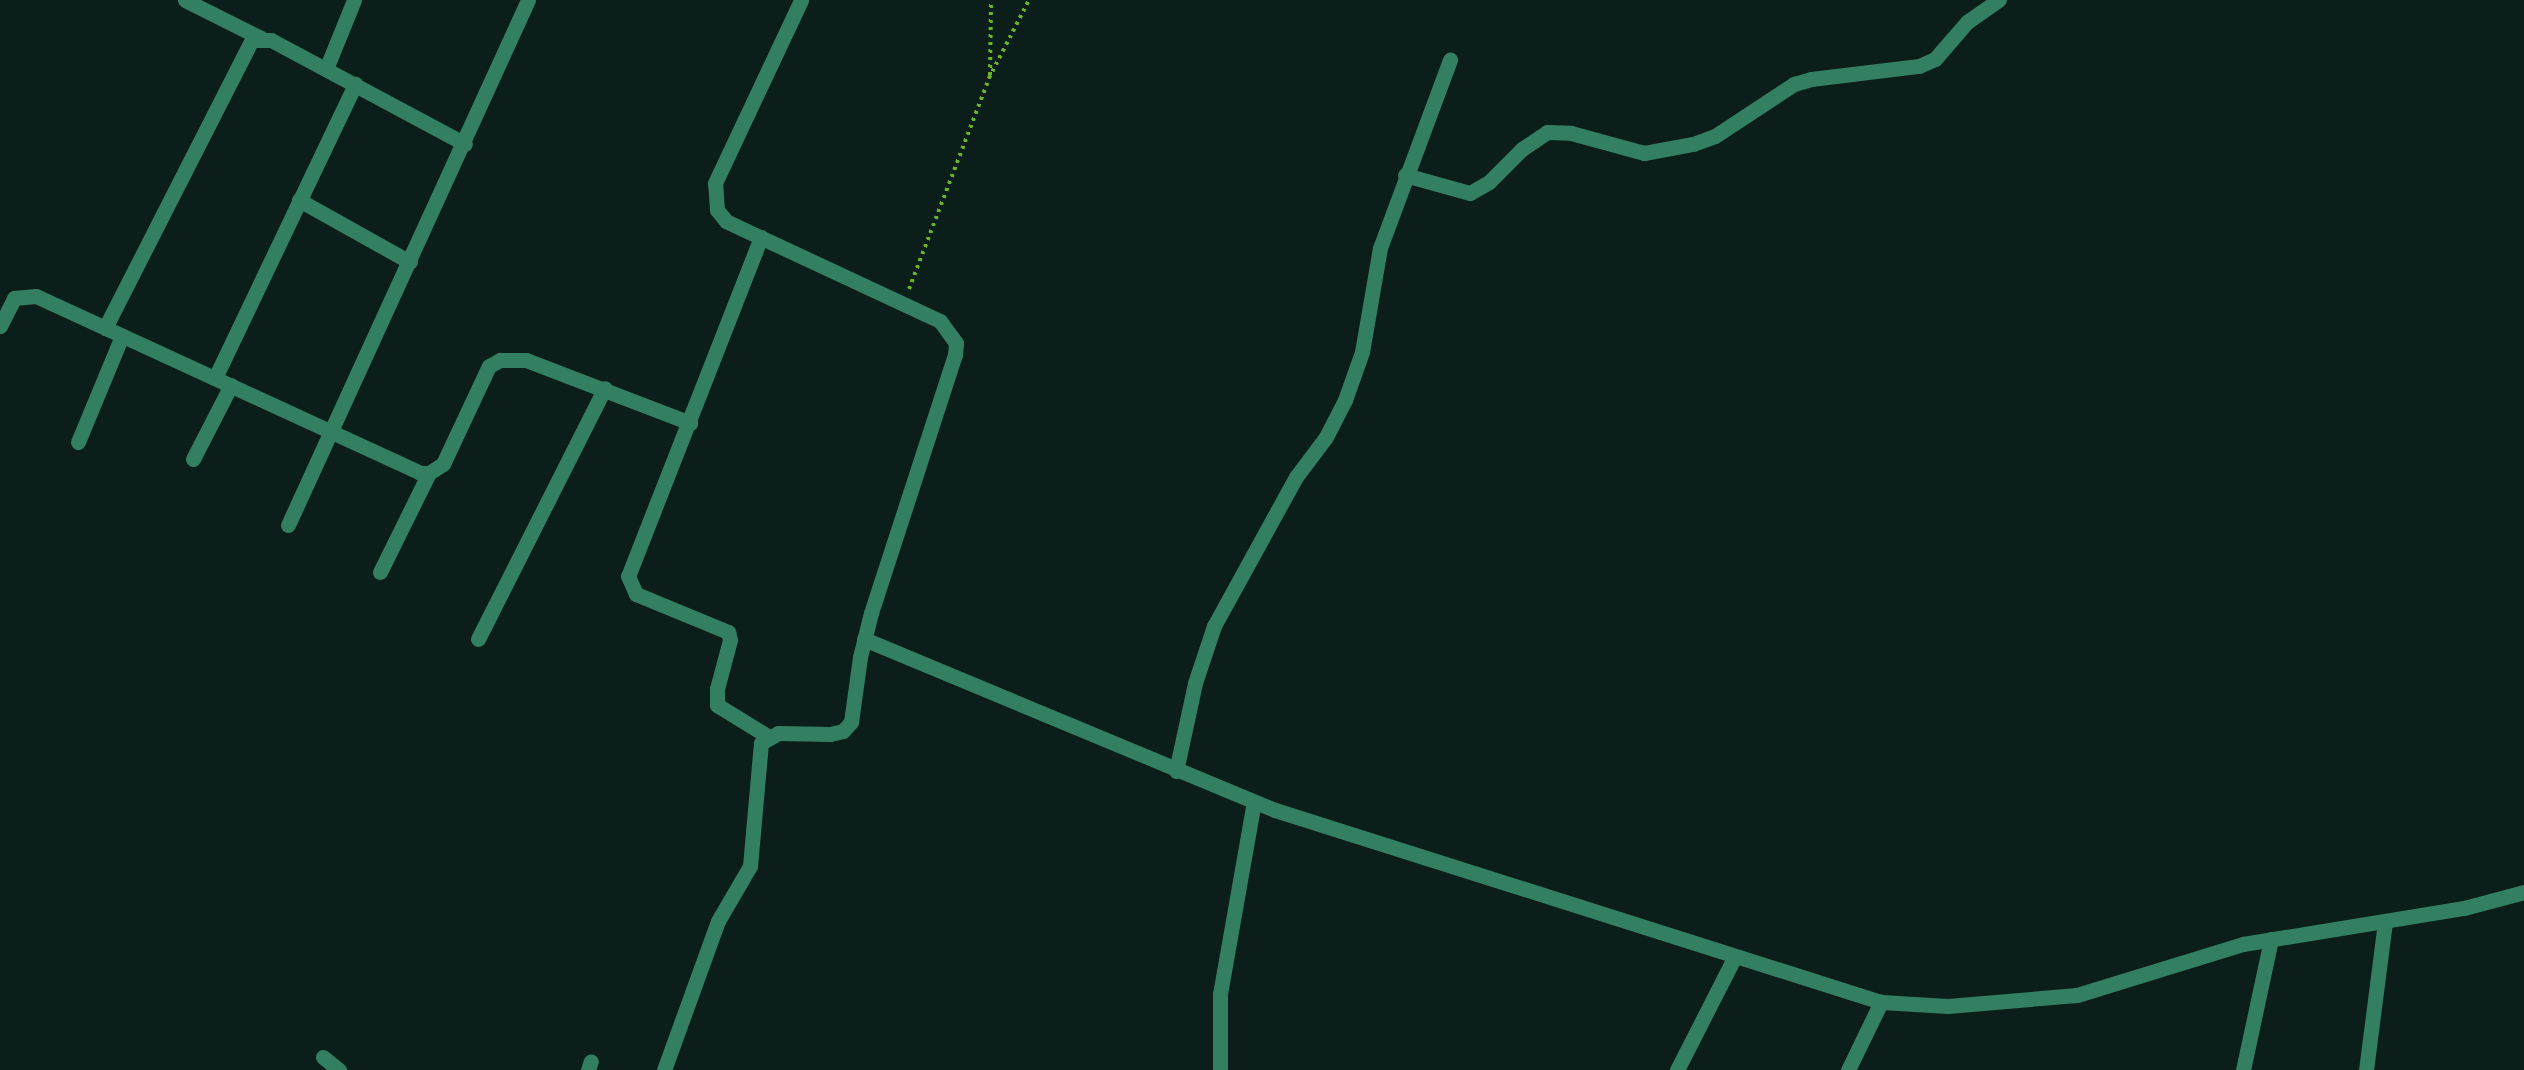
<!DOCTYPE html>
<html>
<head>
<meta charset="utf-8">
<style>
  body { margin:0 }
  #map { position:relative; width:2524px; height:1070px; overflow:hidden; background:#0b1e19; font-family:Manrope,sans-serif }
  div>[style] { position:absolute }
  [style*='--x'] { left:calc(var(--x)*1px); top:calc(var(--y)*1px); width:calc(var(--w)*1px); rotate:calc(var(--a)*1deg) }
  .path>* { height:4px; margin-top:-2px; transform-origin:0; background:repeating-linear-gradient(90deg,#6bb427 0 3px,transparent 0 7.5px) }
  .minor>* { height:15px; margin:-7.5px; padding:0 7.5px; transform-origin:7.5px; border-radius:7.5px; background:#337f62 }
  span { translate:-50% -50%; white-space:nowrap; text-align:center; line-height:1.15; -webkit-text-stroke:4.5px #0b1e19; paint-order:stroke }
</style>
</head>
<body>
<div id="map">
  <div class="path">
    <div style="--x:990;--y:75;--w:75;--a:-89.2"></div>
    <div style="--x:909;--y:289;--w:226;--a:-69.2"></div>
    <div style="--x:989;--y:78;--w:88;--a:-62.9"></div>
  </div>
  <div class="minor">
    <div style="--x:185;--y:0;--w:85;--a:26.6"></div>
    <div style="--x:326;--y:69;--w:74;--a:-67.9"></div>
    <div style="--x:1405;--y:175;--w:67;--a:15.5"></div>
    <div style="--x:1470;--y:193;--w:22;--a:-30"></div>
    <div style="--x:1489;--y:182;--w:47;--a:-45"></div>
    <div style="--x:1522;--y:149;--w:30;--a:-34"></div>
    <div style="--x:1547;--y:132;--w:24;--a:2"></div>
    <div style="--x:1571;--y:133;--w:76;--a:15.3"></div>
    <div style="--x:1644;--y:153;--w:50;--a:-10.4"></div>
    <div style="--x:1693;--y:144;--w:23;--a:-20"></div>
    <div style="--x:1715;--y:136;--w:95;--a:-33.4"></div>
    <div style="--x:1794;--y:84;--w:18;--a:-16"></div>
    <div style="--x:1811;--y:79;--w:109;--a:-6.9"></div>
    <div style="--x:1919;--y:66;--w:17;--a:-24"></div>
    <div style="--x:1935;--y:59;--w:49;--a:-49.1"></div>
    <div style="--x:1967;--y:22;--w:39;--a:-35"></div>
    <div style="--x:299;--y:200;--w:127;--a:29.2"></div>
    <div style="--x:761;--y:237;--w:364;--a:111.4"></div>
    <div style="--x:628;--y:576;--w:20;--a:66"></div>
    <div style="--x:636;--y:594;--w:100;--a:22.4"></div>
    <div style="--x:728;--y:632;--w:8;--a:76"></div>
    <div style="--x:730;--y:640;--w:51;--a:104.9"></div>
    <div style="--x:717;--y:689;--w:16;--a:90"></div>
    <div style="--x:717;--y:705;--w:61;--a:31.6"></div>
    <div style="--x:0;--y:326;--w:31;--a:-63"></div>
    <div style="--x:14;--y:298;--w:22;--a:-5"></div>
    <div style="--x:36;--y:296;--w:423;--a:24.7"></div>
    <div style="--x:420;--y:473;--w:9;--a:0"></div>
    <div style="--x:429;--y:473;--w:17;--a:-33"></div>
    <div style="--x:443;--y:464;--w:108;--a:-64.9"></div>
    <div style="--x:489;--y:366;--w:13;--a:-29"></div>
    <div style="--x:500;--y:360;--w:26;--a:0"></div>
    <div style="--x:526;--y:360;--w:176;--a:21"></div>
    <div style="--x:105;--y:328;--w:323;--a:-63"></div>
    <div style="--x:252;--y:40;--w:19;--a:0"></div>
    <div style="--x:271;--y:40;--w:220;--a:28.2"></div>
    <div style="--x:215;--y:378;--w:326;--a:-64.5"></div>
    <div style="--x:78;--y:442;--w:115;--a:-67.5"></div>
    <div style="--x:193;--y:459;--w:83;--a:-62.8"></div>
    <div style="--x:288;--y:525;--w:577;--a:-65.43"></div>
    <div style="--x:380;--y:572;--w:110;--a:-63.7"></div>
    <div style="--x:478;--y:639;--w:281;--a:-63.2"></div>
    <div style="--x:864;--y:639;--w:445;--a:22.6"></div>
    <div style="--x:1275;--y:810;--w:636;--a:17.58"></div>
    <div style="--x:1881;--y:1002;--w:67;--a:3.4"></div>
    <div style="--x:1948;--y:1006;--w:129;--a:-4.9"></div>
    <div style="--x:2077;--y:995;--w:174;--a:-17.1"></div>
    <div style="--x:2243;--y:944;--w:224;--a:-9.3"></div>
    <div style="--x:2464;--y:908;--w:62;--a:-14.9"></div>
    <div style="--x:1176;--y:771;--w:90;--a:-77.8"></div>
    <div style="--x:1195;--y:683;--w:60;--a:-71.6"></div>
    <div style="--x:1214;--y:626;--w:170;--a:-61.2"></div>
    <div style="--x:1296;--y:477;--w:50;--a:-53.1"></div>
    <div style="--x:1326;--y:437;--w:42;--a:-62.8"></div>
    <div style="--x:1345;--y:400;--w:51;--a:-70.5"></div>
    <div style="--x:1362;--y:352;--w:106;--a:-80.2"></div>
    <div style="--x:1380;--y:248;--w:201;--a:-69.6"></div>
    <div style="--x:323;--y:1057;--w:21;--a:39"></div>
    <div style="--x:588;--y:1070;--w:9;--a:-72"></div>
    <div style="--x:664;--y:1070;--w:158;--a:-70.1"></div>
    <div style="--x:718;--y:921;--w:64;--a:-59.8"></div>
    <div style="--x:750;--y:866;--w:123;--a:-84.9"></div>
    <div style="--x:761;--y:743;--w:20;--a:-30"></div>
    <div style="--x:778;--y:733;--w:52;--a:1.1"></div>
    <div style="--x:830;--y:734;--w:13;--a:-13"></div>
    <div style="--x:843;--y:731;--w:12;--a:-48"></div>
    <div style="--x:851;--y:722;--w:66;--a:-82.1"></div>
    <div style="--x:860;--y:657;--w:45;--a:-76"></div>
    <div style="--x:871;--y:613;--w:271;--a:-72"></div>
    <div style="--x:955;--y:355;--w:12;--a:-85"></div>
    <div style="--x:956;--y:343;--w:27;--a:-126"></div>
    <div style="--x:940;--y:321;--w:236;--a:-155"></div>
    <div style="--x:726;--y:221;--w:14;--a:-129"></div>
    <div style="--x:717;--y:210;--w:27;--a:-94"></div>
    <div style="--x:715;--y:183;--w:202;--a:-64.8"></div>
    <div style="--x:1220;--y:1070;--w:76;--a:-90"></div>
    <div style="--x:1220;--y:994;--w:195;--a:-80"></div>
    <div style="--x:1677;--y:1070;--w:126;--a:-63"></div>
    <div style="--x:1848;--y:1070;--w:76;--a:-64.1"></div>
    <div style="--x:2243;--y:1070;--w:134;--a:-77.9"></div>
    <div style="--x:2366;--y:1070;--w:149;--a:-82.7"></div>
  </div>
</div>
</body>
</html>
